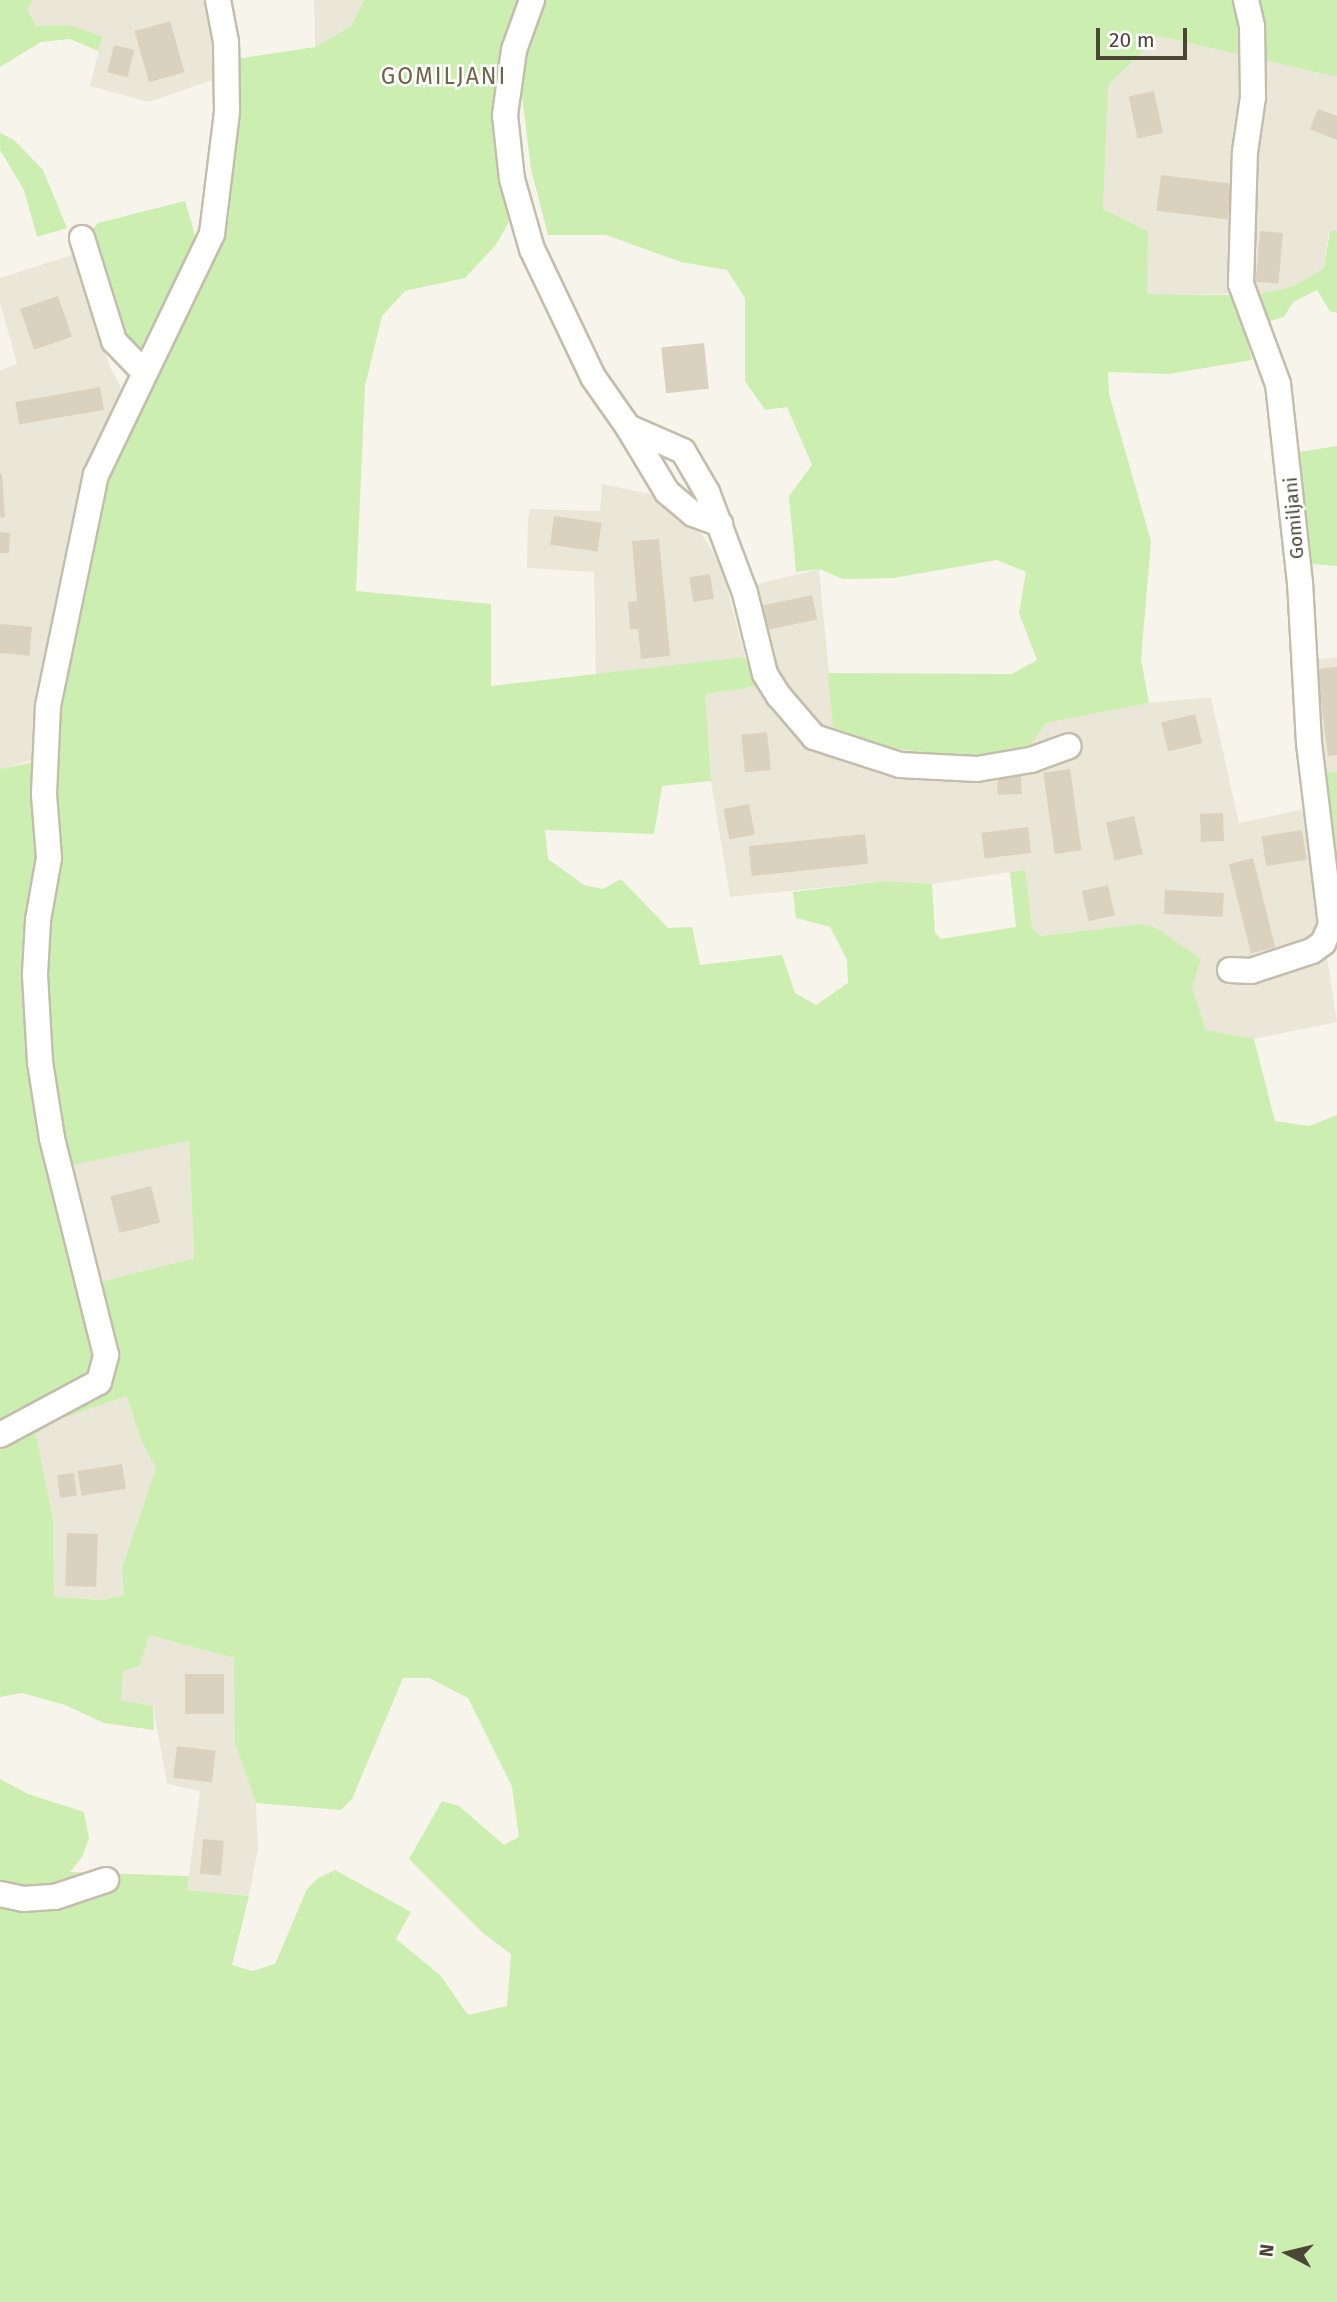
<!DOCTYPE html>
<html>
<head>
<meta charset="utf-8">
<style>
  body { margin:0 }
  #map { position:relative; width:1337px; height:2302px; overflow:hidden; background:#f7f4eb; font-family:"Fira Sans",sans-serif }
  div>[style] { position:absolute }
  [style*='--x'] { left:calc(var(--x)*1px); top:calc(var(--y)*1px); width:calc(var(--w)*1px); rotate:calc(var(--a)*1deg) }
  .residential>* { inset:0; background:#ebe7d8 }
  .green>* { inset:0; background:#cceeb0 }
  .building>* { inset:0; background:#dad2bf; transform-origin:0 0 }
  .roads { filter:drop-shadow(2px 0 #c3beac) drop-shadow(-2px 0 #c3beac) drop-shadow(0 2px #c3beac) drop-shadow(0 -2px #c3beac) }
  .street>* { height:24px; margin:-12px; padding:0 12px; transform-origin:12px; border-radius:12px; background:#fff }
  span { translate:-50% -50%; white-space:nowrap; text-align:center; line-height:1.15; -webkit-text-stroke:5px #fff; paint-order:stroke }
  .street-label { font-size:19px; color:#4c4637 }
  .quarter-label { font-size:23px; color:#70664d; letter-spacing:2px }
  .north { position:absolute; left:1253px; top:2218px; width:70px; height:70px; -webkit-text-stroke:5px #fff; paint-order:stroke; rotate:277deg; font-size:19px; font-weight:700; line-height:28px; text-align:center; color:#4c4637 }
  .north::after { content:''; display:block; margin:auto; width:24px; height:32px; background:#4c4637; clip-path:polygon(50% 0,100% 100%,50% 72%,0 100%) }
  .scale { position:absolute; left:1096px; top:28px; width:91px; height:32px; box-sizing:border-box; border:4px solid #4c4637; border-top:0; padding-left:9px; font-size:21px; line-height:24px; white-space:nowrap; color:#4c4637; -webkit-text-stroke:5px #fff; paint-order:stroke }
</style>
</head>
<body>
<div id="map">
  <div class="residential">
    <div style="clip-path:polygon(33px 0,209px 0,218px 78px,149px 102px,90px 86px,102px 37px,71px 25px,36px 26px,27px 9px)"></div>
    <div style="clip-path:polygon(314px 0,364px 0,351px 26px,315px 47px)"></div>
    <div style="clip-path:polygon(1159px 36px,1337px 77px,1337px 231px,1329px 231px,1324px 268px,1294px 286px,1260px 294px,1147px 294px,1148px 231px,1103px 209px,1108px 85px)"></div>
    <div style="clip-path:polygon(75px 254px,109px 365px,122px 390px,83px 481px,70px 536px,37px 706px,36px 759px,0 769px,0 371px,17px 364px,0 303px,0 278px)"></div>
    <div style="clip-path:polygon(602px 484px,655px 495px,702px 535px,721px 564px,745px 657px,596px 677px,594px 572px,527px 568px,528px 519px,530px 509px,600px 511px)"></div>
    <div style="clip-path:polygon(819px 569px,835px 736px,905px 750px,982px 758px,1027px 750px,1046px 723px,1149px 703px,1211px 697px,1239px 823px,1304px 809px,1337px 1022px,1254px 1039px,1206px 1030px,1192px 987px,1200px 959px,1142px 924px,1040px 936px,1032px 928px,1024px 870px,932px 884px,885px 881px,730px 897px,711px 781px,705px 694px,759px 686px,753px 585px)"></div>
    <div style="clip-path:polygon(1337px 657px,1337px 772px,1321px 773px,1310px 660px)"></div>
    <div style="clip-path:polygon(189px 1141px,194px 1258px,80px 1287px,52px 1169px)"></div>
    <div style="clip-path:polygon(127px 1396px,140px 1438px,156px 1468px,122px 1566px,124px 1595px,103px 1600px,54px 1597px,53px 1520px,36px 1434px,57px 1420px)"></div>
    <div style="clip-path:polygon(149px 1635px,235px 1658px,235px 1743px,256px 1803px,258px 1848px,249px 1896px,187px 1890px,200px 1791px,167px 1784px,153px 1706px,121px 1701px,123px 1671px,140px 1666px)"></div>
  </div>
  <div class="green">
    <div style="clip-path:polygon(0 0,33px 0,27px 9px,36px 26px,71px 25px,103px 37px,98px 51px,70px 39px,41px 42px,0 67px)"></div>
    <div style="clip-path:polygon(evenodd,364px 0,1337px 0,1337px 77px,1159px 36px,1108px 85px,1103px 209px,1148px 231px,1147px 294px,1234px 295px,1252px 360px,1169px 374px,1108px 372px,1109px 394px,1151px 541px,1141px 659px,1149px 703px,1046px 723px,1027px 750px,982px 758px,905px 750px,834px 736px,828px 673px,1012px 674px,1037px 660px,1019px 613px,1026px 572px,997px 560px,893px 578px,843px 579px,819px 569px,796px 572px,789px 496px,812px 465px,787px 407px,765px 410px,745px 381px,745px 298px,727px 270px,681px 262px,606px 235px,548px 235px,531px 169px,522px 96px,492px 103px,509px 209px,508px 224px,495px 246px,465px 278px,405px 291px,382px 316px,365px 386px,356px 591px,491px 604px,491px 686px,745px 657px,759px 686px,705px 694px,711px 781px,662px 786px,654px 834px,545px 830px,548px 859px,584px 885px,603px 889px,621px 879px,668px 928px,692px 927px,700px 965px,782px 955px,795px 993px,816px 1005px,848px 983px,847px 960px,830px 927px,796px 918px,793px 892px,885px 881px,932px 884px,935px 933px,941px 939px,1016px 927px,1010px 872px,1025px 870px,1032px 928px,1040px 936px,1142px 924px,1156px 928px,1201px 959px,1192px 987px,1206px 1030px,1254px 1039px,1275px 1121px,1309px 1126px,1337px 1115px,1337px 2302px,0 2302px,0 1779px,28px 1794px,84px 1812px,89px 1838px,82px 1857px,70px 1872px,189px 1876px,187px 1890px,249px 1896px,232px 1965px,252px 1971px,275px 1964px,307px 1889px,318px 1878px,335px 1870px,411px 1912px,396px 1939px,440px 1975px,468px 2015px,507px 2006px,511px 1954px,484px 1934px,409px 1859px,442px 1801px,459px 1806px,504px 1845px,519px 1837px,512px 1787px,468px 1698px,429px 1678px,403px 1678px,352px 1799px,341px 1810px,256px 1803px,235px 1743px,234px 1658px,149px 1635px,140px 1666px,123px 1671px,121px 1700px,153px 1706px,154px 1730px,104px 1723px,65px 1705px,22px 1693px,0 1697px,0 769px,57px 757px,60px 705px,108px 479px,229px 218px,236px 59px,315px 47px,351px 26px,364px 0,189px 1141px,194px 1258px,81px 1287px,53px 1169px,189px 1141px,364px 0,127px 1396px,140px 1438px,156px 1468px,122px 1567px,124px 1595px,103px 1600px,54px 1597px,53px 1519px,36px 1434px,57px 1420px,127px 1396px)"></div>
    <div style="clip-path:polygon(0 133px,14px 140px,43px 170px,67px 228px,37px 237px,24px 190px,0 150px)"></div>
    <div style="clip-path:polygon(185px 201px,197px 242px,146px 350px,135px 348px,124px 336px,91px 231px,98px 223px)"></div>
    <div style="clip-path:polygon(1330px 231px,1337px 231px,1337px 313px,1330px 311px,1317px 290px,1293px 302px,1284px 317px,1266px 322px,1260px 294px,1294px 286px,1324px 268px)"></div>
    <div style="clip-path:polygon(1337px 446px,1337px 566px,1312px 564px,1299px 452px)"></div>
    <div style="clip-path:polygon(1337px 772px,1337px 891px,1321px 773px)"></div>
  </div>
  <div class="building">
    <div style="left:170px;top:21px;width:53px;height:37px;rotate:74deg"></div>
    <div style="left:114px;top:45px;width:21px;height:28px;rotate:14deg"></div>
    <div style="left:1154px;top:91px;width:43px;height:26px;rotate:78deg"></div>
    <div style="clip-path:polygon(1318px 109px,1337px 116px,1337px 140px,1310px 129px)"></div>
    <div style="left:1161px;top:175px;width:72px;height:36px;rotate:7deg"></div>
    <div style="left:1260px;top:231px;width:23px;height:51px;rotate:5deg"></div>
    <div style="left:58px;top:296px;width:43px;height:40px;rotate:71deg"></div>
    <div style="left:704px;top:343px;width:46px;height:43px;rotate:84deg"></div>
    <div style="left:100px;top:387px;width:23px;height:86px;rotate:80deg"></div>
    <div style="clip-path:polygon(2px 473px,5px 517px,0 518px,0 474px)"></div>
    <div style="left:554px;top:516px;width:48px;height:29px;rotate:8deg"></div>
    <div style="clip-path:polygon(0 532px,10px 533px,9px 553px,0 553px)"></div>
    <div style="clip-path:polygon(659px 539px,670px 656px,641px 659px,638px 629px,630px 629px,628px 602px,637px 601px,632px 541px)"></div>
    <div style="left:710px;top:574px;width:25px;height:21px;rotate:81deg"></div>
    <div style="left:812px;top:595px;width:25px;height:51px;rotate:78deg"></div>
    <div style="left:0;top:624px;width:32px;height:29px;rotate:5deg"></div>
    <div style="clip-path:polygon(1337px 667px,1337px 755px,1328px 756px,1317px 669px)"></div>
    <div style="left:1195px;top:714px;width:30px;height:35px;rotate:76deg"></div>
    <div style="left:767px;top:732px;width:38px;height:26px;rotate:84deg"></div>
    <div style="left:1070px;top:769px;width:82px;height:27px;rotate:82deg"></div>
    <div style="left:1021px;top:771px;width:23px;height:24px;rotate:88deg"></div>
    <div style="left:749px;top:804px;width:31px;height:26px;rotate:79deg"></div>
    <div style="left:1223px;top:813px;width:28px;height:23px;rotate:88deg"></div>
    <div style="left:1134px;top:816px;width:39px;height:29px;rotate:77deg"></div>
    <div style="left:1028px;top:827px;width:26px;height:47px;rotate:83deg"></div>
    <div style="left:1302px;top:830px;width:30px;height:41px;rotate:81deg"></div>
    <div style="left:865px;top:834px;width:30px;height:117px;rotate:84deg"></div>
    <div style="left:1253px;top:858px;width:92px;height:25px;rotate:76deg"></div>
    <div style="left:1108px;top:885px;width:31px;height:27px;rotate:77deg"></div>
    <div style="left:1165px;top:890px;width:59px;height:24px;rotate:3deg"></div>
    <div style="left:151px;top:1186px;width:38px;height:42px;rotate:76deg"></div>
    <div style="left:122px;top:1464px;width:25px;height:45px;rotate:81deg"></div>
    <div style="left:74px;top:1473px;width:23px;height:17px;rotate:83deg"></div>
    <div style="left:67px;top:1533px;width:31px;height:53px;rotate:2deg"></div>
    <div style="left:185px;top:1674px;width:39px;height:40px"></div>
    <div style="left:177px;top:1746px;width:39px;height:32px;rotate:7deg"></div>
    <div style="left:203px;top:1839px;width:21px;height:35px;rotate:5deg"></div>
  </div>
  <div class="roads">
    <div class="street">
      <div style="--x:532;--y:0;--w:53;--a:109.8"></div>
      <div style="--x:514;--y:50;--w:66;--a:97.9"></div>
      <div style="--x:505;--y:115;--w:64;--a:83.8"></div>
      <div style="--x:512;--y:179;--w:73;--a:74.1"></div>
      <div style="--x:532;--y:249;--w:142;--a:64.5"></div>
      <div style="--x:593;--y:377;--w:61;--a:55"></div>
      <div style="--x:628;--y:427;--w:60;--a:23.6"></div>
      <div style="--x:683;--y:451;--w:48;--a:59.7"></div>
      <div style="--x:707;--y:492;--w:108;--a:69.4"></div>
      <div style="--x:745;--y:593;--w:83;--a:76.1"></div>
      <div style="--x:765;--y:674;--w:26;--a:58"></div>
      <div style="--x:779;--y:696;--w:54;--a:49.5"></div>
      <div style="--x:814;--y:737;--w:90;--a:18"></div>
      <div style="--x:900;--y:765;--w:77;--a:3"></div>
      <div style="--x:977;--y:769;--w:55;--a:-9.5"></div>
      <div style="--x:1031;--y:760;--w:40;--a:-20.2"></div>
      <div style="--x:82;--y:238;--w:108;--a:72.7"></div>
      <div style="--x:114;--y:341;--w:42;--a:46"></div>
      <div style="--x:628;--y:427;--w:76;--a:59"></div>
      <div style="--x:667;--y:492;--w:34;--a:40"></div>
      <div style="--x:693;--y:514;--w:29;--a:20"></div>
      <div style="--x:1230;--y:970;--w:21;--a:3"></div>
      <div style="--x:1251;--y:971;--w:64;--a:-18.2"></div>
      <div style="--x:1312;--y:951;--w:14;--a:-36"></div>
      <div style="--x:1323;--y:943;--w:20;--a:-66"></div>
      <div style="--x:1331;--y:925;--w:183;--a:-96.9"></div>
      <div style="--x:1309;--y:743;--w:160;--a:-93.2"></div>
      <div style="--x:1300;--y:583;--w:200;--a:-96.3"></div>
      <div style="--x:1278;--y:384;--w:107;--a:-110.3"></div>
      <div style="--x:1241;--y:284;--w:132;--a:-88.3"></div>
      <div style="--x:1245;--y:152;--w:56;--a:-81.7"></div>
      <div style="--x:1253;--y:97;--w:71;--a:-90.8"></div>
      <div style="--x:1252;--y:26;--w:27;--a:-103"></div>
      <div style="--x:0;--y:1435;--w:112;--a:-28.2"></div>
      <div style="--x:99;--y:1382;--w:28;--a:-75"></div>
      <div style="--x:106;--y:1355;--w:224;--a:-104"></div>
      <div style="--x:52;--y:1138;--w:77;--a:-99"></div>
      <div style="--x:40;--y:1062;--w:88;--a:-93.3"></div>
      <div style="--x:35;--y:974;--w:54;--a:-86.8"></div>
      <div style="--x:38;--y:920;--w:63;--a:-79.9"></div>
      <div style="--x:49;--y:858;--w:64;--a:-94.5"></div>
      <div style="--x:44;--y:794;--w:88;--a:-87.4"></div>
      <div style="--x:48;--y:706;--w:236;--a:-78.3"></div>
      <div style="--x:96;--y:475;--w:267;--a:-64.3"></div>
      <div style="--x:212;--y:234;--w:124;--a:-83"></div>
      <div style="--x:227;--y:111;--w:69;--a:-90.8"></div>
      <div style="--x:226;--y:42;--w:43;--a:-100.8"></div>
      <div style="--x:0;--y:1894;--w:24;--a:12"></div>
      <div style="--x:23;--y:1899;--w:32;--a:-4"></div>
      <div style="--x:55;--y:1897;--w:54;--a:-18.4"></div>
    </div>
  </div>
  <div class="street-label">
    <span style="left:1294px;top:518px;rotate:-95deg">Gomiljani</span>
  </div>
  <div class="quarter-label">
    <span style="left:444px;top:76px">GOMILJANI</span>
  </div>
  <div class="north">N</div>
  <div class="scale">20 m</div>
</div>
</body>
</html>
